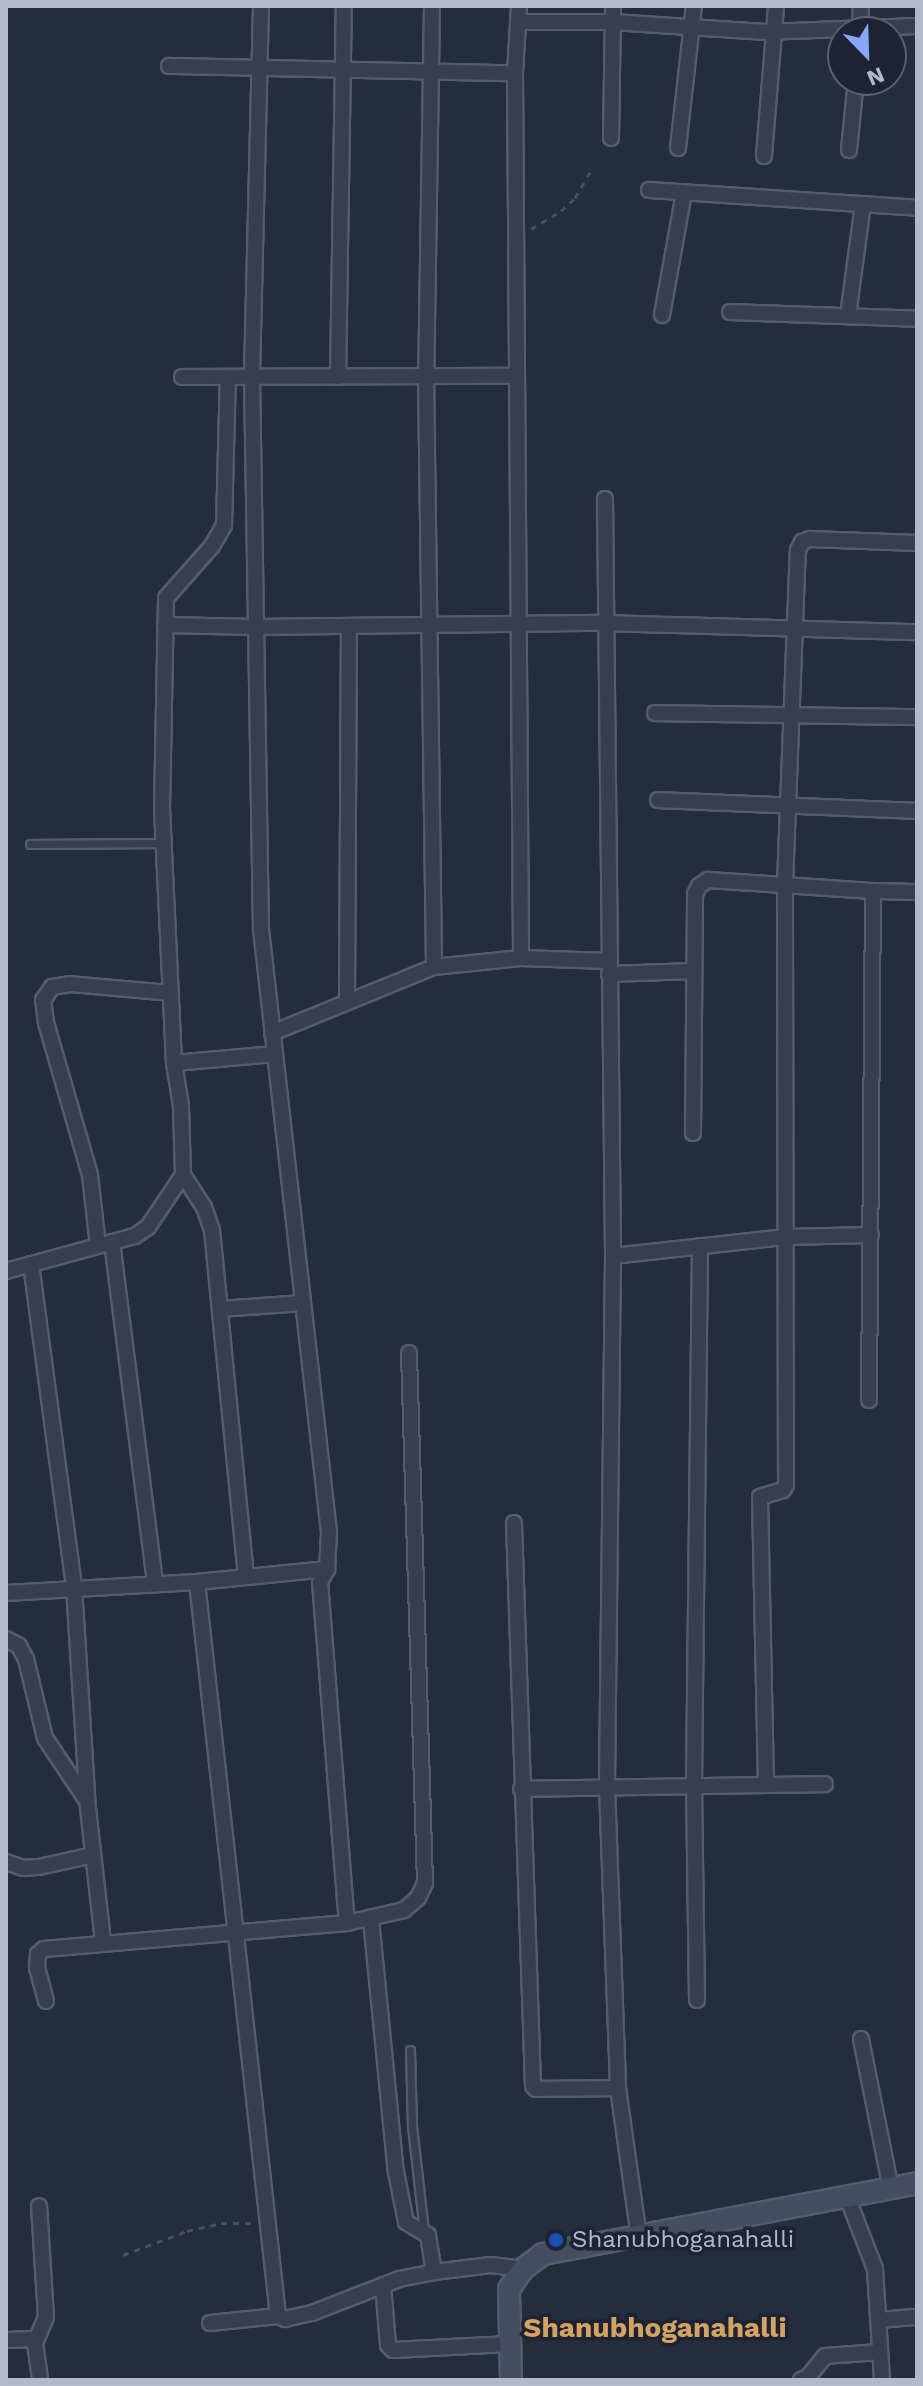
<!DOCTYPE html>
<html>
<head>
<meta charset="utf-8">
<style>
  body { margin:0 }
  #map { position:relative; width:923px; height:2386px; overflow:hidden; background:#242c3d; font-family:"Work Sans",sans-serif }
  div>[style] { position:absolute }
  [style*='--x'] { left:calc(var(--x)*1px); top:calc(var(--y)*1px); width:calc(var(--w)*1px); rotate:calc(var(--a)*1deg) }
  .path>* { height:3px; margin-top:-1.5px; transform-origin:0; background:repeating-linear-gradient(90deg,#415459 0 6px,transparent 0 12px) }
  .roads { filter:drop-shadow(2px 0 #565c6c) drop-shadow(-2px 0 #565c6c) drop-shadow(0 2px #565c6c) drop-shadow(0 -2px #565c6c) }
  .lane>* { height:7px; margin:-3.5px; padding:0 3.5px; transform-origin:3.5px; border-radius:3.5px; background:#383e4e }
  .street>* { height:14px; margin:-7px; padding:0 7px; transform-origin:7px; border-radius:7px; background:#383e4e }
  .secondary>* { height:20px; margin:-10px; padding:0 10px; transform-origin:10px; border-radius:10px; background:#464c61 }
  .dots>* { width:22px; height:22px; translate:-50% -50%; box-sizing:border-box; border:4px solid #1d2333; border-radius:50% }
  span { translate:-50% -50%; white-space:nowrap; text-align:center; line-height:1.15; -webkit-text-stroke:7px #1d2333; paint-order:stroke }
  .poi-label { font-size:24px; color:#b4b9c9 }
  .left { translate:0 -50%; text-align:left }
  .quarter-label { font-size:28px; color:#d4a363; font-weight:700 }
  .frame { position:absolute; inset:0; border:8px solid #b4b9c9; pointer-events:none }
  .north { position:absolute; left:827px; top:16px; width:80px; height:80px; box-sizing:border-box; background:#1d2333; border:2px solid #595f6f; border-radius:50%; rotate:157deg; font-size:22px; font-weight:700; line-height:32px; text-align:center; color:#b4b9c9 }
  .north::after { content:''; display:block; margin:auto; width:28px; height:36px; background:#8aa6f7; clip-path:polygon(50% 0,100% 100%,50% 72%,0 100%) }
</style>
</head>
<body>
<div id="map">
  <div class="path">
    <div style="--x:531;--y:229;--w:35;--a:-31"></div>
    <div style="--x:561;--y:211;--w:19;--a:-43"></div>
    <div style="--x:575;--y:198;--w:30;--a:-60"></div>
    <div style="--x:123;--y:2255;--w:68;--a:-20.6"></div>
    <div style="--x:187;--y:2231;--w:35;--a:-13"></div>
    <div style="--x:221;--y:2223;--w:32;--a:0"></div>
  </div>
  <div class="roads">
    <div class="lane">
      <div style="--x:30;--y:844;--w:133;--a:-0.4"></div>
      <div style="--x:410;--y:2050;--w:76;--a:88.5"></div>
      <div style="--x:412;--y:2126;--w:106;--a:83.5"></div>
    </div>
    <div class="street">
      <div style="--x:261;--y:6;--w:371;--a:91.4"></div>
      <div style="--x:252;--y:377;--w:552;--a:89.07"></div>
      <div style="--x:261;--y:929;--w:607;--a:83.57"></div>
      <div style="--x:329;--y:1532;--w:37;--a:93"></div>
      <div style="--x:327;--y:1569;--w:15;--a:118"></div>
      <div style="--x:320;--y:1582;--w:342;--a:85.5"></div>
      <div style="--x:432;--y:6;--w:370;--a:90.9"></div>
      <div style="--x:426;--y:376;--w:591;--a:89.22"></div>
      <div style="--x:519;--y:6;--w:67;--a:93.4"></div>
      <div style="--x:515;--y:73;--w:885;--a:89.61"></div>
      <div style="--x:518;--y:22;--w:94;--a:0"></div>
      <div style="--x:612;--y:22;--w:154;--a:3.7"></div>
      <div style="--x:766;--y:32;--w:151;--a:-2.3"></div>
      <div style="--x:860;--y:32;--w:26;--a:-88"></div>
      <div style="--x:169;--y:66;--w:346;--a:1.2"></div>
      <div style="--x:611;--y:138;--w:132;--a:-89.1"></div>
      <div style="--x:678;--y:148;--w:143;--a:-83.6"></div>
      <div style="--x:849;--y:150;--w:70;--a:-84.3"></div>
      <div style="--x:764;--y:156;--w:150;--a:-85.4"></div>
      <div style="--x:649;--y:190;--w:269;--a:3.8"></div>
      <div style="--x:730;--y:312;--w:187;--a:2.1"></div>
      <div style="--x:662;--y:315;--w:124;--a:-79.8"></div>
      <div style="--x:848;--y:316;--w:113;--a:-82.4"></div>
      <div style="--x:182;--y:377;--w:334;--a:-0.2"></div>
      <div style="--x:338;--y:377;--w:371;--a:-89.1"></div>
      <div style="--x:605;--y:499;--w:757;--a:89.39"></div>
      <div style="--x:613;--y:1256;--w:530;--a:90.65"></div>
      <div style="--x:607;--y:1786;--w:302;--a:87.9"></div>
      <div style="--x:618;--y:2088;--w:150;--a:82"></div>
      <div style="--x:165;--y:625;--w:90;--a:1.3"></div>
      <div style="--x:255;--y:627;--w:350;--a:-0.7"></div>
      <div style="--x:605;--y:623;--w:312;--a:1.7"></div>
      <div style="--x:655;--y:713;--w:262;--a:0.9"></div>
      <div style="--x:658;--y:800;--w:259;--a:2.4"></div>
      <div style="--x:873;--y:891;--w:44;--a:1.3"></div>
      <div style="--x:609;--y:974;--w:85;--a:-2"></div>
      <div style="--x:347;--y:1002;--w:375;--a:-89.7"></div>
      <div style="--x:272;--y:1033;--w:175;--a:-22.2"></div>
      <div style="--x:434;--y:967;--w:87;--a:-5.9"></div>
      <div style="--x:521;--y:958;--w:87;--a:2"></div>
      <div style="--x:174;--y:1063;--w:254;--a:-92.7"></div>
      <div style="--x:162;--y:809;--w:211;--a:-88.9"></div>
      <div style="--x:166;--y:598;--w:69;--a:-48.5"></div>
      <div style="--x:212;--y:546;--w:24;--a:-60"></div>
      <div style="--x:224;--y:525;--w:148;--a:-88.5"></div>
      <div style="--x:693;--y:1133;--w:239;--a:-89.5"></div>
      <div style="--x:695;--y:894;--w:9;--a:-63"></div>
      <div style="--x:699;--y:886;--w:11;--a:-34"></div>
      <div style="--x:708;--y:880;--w:165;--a:3.8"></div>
      <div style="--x:873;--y:891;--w:509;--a:90.45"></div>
      <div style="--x:183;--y:1175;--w:38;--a:57"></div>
      <div style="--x:204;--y:1207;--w:24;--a:71"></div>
      <div style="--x:212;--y:1230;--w:347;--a:84.4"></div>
      <div style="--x:112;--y:1242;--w:345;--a:82.8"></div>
      <div style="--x:98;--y:1246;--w:71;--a:-96.4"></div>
      <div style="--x:90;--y:1175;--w:158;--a:-106.1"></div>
      <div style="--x:46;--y:1023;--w:23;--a:-97"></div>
      <div style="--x:43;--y:1000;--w:16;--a:-55"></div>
      <div style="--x:52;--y:987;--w:18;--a:-9"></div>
      <div style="--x:70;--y:984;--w:101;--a:5.1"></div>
      <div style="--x:613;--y:1256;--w:172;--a:-6.3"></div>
      <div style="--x:784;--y:1237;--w:87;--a:-1.3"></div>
      <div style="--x:31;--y:1264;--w:326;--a:82.4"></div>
      <div style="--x:74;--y:1587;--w:221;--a:86.4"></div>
      <div style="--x:88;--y:1808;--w:135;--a:83.6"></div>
      <div style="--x:6;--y:1271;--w:134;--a:-15.2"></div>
      <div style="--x:135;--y:1236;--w:16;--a:-35"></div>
      <div style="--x:148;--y:1227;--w:63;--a:-56.1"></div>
      <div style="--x:183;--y:1175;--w:69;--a:-91.7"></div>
      <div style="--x:181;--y:1106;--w:44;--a:-99.2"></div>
      <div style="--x:174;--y:1063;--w:101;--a:-5.1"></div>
      <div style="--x:220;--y:1309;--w:83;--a:-4.1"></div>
      <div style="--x:514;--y:1523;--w:563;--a:88.07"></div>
      <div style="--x:533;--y:2086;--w:4;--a:45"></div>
      <div style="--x:536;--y:2089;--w:82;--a:-0.7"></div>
      <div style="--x:197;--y:1582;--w:738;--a:83.7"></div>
      <div style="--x:278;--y:2316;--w:8;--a:23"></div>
      <div style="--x:285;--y:2319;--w:28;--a:-13"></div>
      <div style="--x:312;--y:2313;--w:93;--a:-21.3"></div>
      <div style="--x:399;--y:2279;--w:36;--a:-11"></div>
      <div style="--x:434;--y:2272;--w:57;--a:-7"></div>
      <div style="--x:491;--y:2265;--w:32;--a:7"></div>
      <div style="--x:6;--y:1593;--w:191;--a:-3.3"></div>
      <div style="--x:197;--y:1582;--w:131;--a:-5.7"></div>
      <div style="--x:6;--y:1639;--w:15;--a:28"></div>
      <div style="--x:19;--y:1646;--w:15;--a:62"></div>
      <div style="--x:26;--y:1659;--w:81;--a:76.5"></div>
      <div style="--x:45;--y:1738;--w:76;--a:56.3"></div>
      <div style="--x:766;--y:1784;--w:287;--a:-91.2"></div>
      <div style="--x:760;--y:1497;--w:24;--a:-17"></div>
      <div style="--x:783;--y:1490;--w:6;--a:-59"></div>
      <div style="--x:786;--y:1485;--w:601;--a:-90.1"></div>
      <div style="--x:785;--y:884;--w:334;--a:-87.8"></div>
      <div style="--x:798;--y:550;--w:9;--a:-63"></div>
      <div style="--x:802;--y:542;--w:9;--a:-21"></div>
      <div style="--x:810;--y:539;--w:107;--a:2.1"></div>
      <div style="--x:521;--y:1789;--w:304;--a:-0.9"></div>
      <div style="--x:6;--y:1862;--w:18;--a:19"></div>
      <div style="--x:23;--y:1868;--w:16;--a:-4"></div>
      <div style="--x:39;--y:1867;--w:55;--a:-12.5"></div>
      <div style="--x:371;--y:1919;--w:254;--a:84.4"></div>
      <div style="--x:396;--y:2172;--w:51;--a:78.7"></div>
      <div style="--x:406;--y:2222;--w:26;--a:31"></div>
      <div style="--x:428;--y:2235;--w:37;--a:81"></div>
      <div style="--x:697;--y:2000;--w:216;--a:-90.8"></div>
      <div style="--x:694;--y:1784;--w:538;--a:-89.36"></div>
      <div style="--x:46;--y:2001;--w:34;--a:-105"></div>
      <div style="--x:37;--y:1968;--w:14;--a:-86"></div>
      <div style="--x:38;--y:1954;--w:8;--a:-40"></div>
      <div style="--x:44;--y:1949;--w:304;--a:-4.9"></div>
      <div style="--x:347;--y:1923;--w:58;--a:-12.8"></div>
      <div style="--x:404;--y:1910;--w:18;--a:-41"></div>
      <div style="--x:418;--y:1898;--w:17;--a:-65"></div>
      <div style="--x:425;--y:1883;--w:530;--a:-91.73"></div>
      <div style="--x:861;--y:2039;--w:153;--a:78.7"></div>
      <div style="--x:848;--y:2199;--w:75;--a:68.9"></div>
      <div style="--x:875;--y:2269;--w:111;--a:86.4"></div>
      <div style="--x:383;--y:2285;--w:60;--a:85.2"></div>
      <div style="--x:388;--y:2345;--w:7;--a:45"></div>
      <div style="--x:393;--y:2350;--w:116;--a:-3"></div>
      <div style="--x:879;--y:2320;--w:38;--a:-5"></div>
      <div style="--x:210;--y:2323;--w:68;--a:-5.9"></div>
      <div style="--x:6;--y:2340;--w:23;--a:-2"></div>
      <div style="--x:29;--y:2339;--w:7;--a:34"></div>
      <div style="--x:35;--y:2343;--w:37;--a:82"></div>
      <div style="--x:35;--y:2343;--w:28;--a:-67"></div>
      <div style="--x:46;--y:2317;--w:111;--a:-93.6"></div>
      <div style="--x:801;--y:2380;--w:8;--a:-23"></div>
      <div style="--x:808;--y:2377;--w:27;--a:-51"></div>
      <div style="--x:825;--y:2356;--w:55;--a:-4.2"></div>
    </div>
    <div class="secondary">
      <div style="--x:511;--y:2380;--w:91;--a:-91.3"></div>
      <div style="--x:509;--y:2289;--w:24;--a:-55"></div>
      <div style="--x:523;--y:2269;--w:25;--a:-37"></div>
      <div style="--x:543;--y:2254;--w:381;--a:-10.7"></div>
    </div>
  </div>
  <div class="dots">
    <div style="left:556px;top:2240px;background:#1a4fb4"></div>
  </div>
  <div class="poi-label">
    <span class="left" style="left:572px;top:2240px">Shanubhoganahalli</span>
  </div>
  <div class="quarter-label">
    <span style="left:655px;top:2328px">Shanubhoganahalli</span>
  </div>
  <div class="frame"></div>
  <div class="north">N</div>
</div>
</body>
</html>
